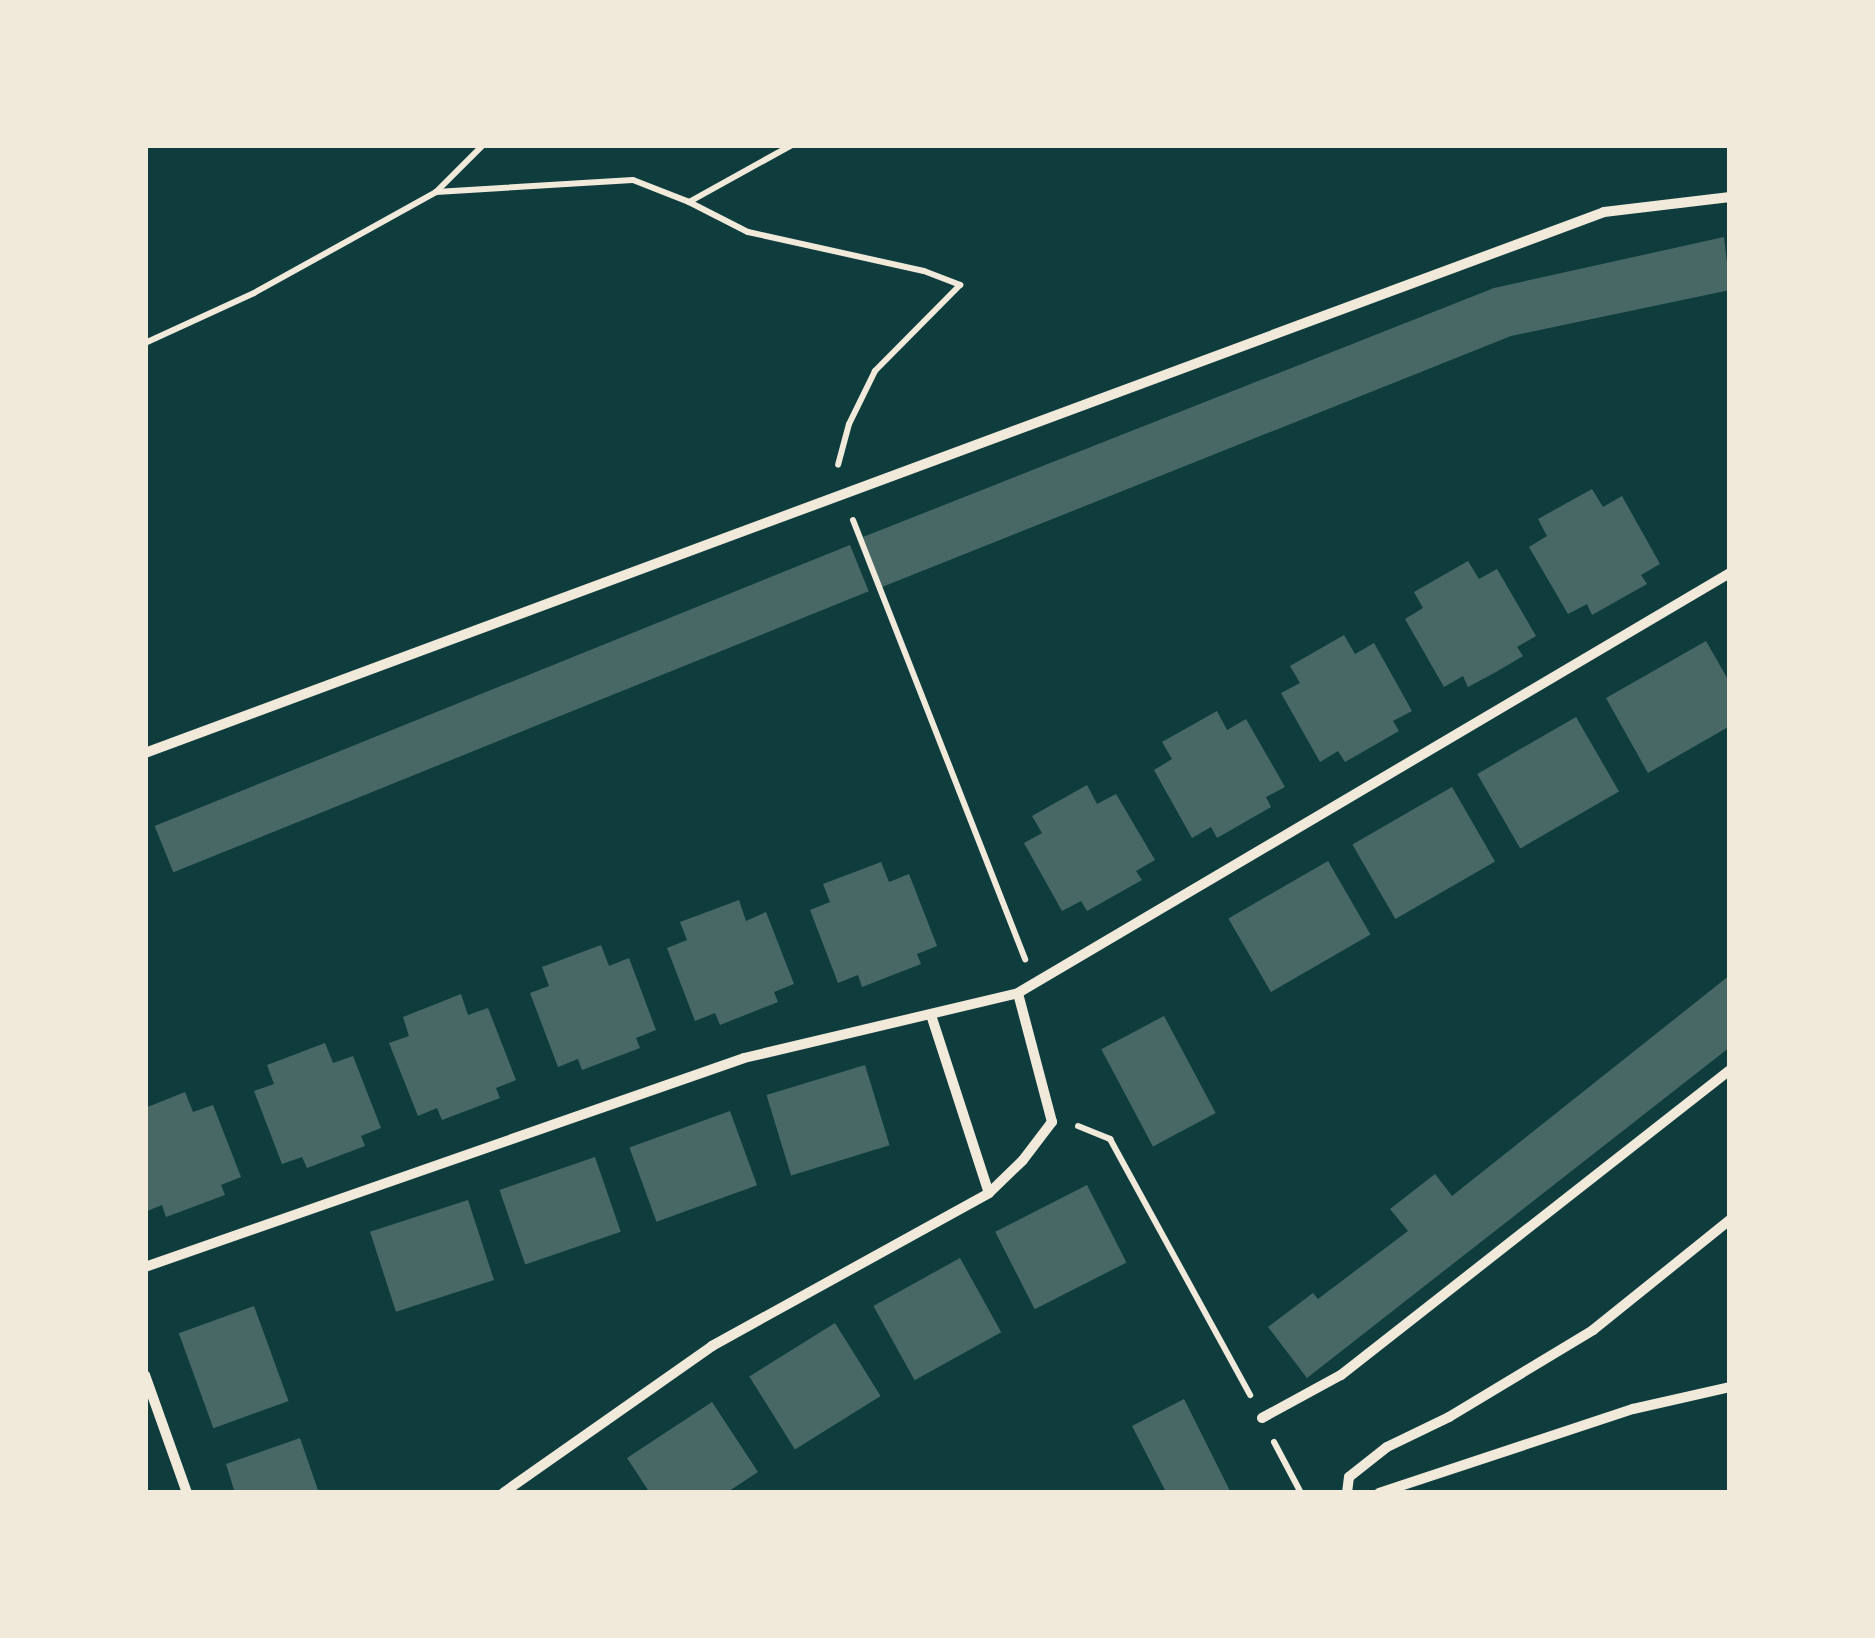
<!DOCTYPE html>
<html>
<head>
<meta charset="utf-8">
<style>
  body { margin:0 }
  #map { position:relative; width:1875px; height:1638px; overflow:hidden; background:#0f3d3e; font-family:Signika,sans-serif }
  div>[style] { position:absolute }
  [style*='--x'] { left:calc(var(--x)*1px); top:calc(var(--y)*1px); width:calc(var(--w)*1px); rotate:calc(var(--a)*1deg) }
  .building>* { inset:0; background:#486865; transform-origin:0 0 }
  .path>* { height:6px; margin:-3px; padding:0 3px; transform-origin:3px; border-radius:3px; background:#f1e9da }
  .minor>* { height:10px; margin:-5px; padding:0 5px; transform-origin:5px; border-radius:5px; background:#f1e9da }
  span { translate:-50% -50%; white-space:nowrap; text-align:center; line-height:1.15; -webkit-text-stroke:8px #f1e9da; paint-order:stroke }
  .frame { position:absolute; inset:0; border:148px solid #f1e9da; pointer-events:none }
</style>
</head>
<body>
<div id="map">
  <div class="building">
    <div style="clip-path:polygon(1724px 237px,1730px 290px,1511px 336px,882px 587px,863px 537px,1494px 288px)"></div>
    <div style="clip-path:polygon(1592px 489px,1603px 507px,1622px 496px,1660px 564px,1641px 575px,1647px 584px,1592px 615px,1587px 604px,1568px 614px,1529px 547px,1547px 536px,1538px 519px)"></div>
    <div style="left:850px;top:545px;width:50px;height:750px;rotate:68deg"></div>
    <div style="clip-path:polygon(1468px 561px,1479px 579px,1497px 569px,1536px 636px,1517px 647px,1523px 656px,1496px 672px,1468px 687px,1463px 676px,1444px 687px,1405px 619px,1423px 608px,1414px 592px)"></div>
    <div style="clip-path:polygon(1344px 635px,1355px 654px,1374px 643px,1412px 711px,1393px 721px,1399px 731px,1345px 762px,1338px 751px,1320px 762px,1281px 693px,1300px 683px,1290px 666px)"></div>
    <div style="clip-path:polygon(1706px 641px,1730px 683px,1730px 726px,1648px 773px,1606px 698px)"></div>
    <div style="clip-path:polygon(1217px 711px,1227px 730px,1246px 719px,1285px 787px,1266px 797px,1271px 807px,1217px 838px,1211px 827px,1192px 838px,1154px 770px,1172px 759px,1162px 742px)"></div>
    <div style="left:1576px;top:717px;width:86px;height:114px;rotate:60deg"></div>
    <div style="clip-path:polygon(1087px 785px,1097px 804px,1116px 794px,1155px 860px,1136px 871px,1142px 880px,1087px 911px,1081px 901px,1062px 911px,1024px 843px,1042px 833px,1032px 816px)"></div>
    <div style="left:1452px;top:787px;width:86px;height:115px;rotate:60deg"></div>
    <div style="left:1328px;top:861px;width:85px;height:115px;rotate:60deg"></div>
    <div style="clip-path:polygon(881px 862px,889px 882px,909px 874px,937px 946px,917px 954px,921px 964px,862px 987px,858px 975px,838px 983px,810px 910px,830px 902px,823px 884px)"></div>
    <div style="clip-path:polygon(739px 900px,746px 921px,766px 912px,794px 984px,774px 992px,778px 1002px,720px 1025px,715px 1013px,695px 1021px,667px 948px,687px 940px,680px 922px)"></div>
    <div style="clip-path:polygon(601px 945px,609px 966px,629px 958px,656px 1030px,636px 1038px,640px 1048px,582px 1070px,578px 1059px,558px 1067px,530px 993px,549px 986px,542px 967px)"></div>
    <div style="clip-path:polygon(1730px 975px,1730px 1047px,1307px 1378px,1268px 1327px,1313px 1293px,1318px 1299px,1408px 1231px,1390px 1209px,1435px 1174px,1452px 1196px)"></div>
    <div style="clip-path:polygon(461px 994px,468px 1015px,488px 1008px,516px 1080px,496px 1088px,500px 1098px,442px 1120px,437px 1108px,418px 1116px,389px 1043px,409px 1036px,403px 1017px)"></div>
    <div style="left:1164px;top:1016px;width:110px;height:71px;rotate:62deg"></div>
    <div style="clip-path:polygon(325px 1043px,333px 1063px,353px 1056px,381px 1128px,361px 1136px,365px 1146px,307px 1168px,302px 1157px,282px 1164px,254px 1091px,274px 1084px,267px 1065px)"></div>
    <div style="left:865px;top:1065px;width:84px;height:103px;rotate:73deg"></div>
    <div style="clip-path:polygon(185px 1092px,193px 1112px,213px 1105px,241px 1177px,221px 1185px,225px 1195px,166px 1217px,162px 1205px,145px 1212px,145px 1108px)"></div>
    <div style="left:730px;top:1111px;width:79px;height:107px;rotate:70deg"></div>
    <div style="left:595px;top:1157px;width:79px;height:101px;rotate:71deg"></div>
    <div style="left:1087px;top:1185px;width:87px;height:103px;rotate:63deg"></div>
    <div style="left:468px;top:1200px;width:84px;height:103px;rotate:72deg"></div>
    <div style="left:960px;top:1258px;width:85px;height:99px;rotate:61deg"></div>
    <div style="left:254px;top:1306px;width:101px;height:80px;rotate:70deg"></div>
    <div style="left:835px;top:1323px;width:86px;height:101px;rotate:58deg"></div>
    <div style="clip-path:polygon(1184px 1399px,1231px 1493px,1159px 1493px,1165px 1490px,1132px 1426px)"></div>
    <div style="clip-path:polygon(712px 1402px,758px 1472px,726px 1493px,650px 1493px,627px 1458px)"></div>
    <div style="clip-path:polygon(300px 1438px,319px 1493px,235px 1493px,226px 1464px)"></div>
  </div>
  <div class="path">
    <div style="--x:436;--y:192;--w:66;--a:-45"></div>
    <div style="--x:689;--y:202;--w:66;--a:27"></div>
    <div style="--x:748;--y:232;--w:180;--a:12.5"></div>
    <div style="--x:924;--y:271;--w:39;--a:21"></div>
    <div style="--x:960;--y:285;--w:121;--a:134.7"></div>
    <div style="--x:875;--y:371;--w:59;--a:116.1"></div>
    <div style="--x:849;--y:424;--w:42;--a:105"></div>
    <div style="--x:145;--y:343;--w:120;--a:-24.6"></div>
    <div style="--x:254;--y:293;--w:208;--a:-29"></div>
    <div style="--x:436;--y:192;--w:197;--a:-3.5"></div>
    <div style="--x:633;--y:180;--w:60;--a:21.4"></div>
    <div style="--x:689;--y:202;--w:118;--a:-29"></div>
    <div style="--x:853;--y:520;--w:472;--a:68.6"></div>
    <div style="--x:1078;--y:1126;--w:35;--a:22"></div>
    <div style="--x:1110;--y:1139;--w:292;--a:61.3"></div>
    <div style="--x:1274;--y:1442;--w:58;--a:62.1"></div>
  </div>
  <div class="minor">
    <div style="--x:145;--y:753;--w:1556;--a:-20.34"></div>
    <div style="--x:1604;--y:212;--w:127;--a:-6.8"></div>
    <div style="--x:932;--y:1018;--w:184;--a:72"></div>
    <div style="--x:145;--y:1267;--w:634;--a:-19.23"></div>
    <div style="--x:744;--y:1058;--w:282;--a:-13.3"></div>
    <div style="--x:1018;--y:993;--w:827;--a:-30.54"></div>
    <div style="--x:145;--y:1375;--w:125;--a:70.4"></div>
    <div style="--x:1262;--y:1418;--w:90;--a:-28.6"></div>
    <div style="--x:1341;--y:1375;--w:494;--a:-38.1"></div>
    <div style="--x:503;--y:1493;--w:256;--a:-35.1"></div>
    <div style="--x:712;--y:1346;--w:316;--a:-28.9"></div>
    <div style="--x:989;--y:1193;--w:47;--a:-44.1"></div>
    <div style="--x:1023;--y:1160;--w:48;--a:-52.7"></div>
    <div style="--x:1052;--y:1122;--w:133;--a:-104.8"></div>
    <div style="--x:1347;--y:1493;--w:16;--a:-83"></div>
    <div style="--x:1349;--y:1477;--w:48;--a:-38.3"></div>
    <div style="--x:1387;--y:1447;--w:69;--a:-25.8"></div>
    <div style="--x:1449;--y:1417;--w:168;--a:-31.1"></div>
    <div style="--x:1593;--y:1330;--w:176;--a:-38.8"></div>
    <div style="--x:1379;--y:1493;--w:268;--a:-18.3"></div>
    <div style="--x:1633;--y:1409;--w:99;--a:-12.8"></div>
  </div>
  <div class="frame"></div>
</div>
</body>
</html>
